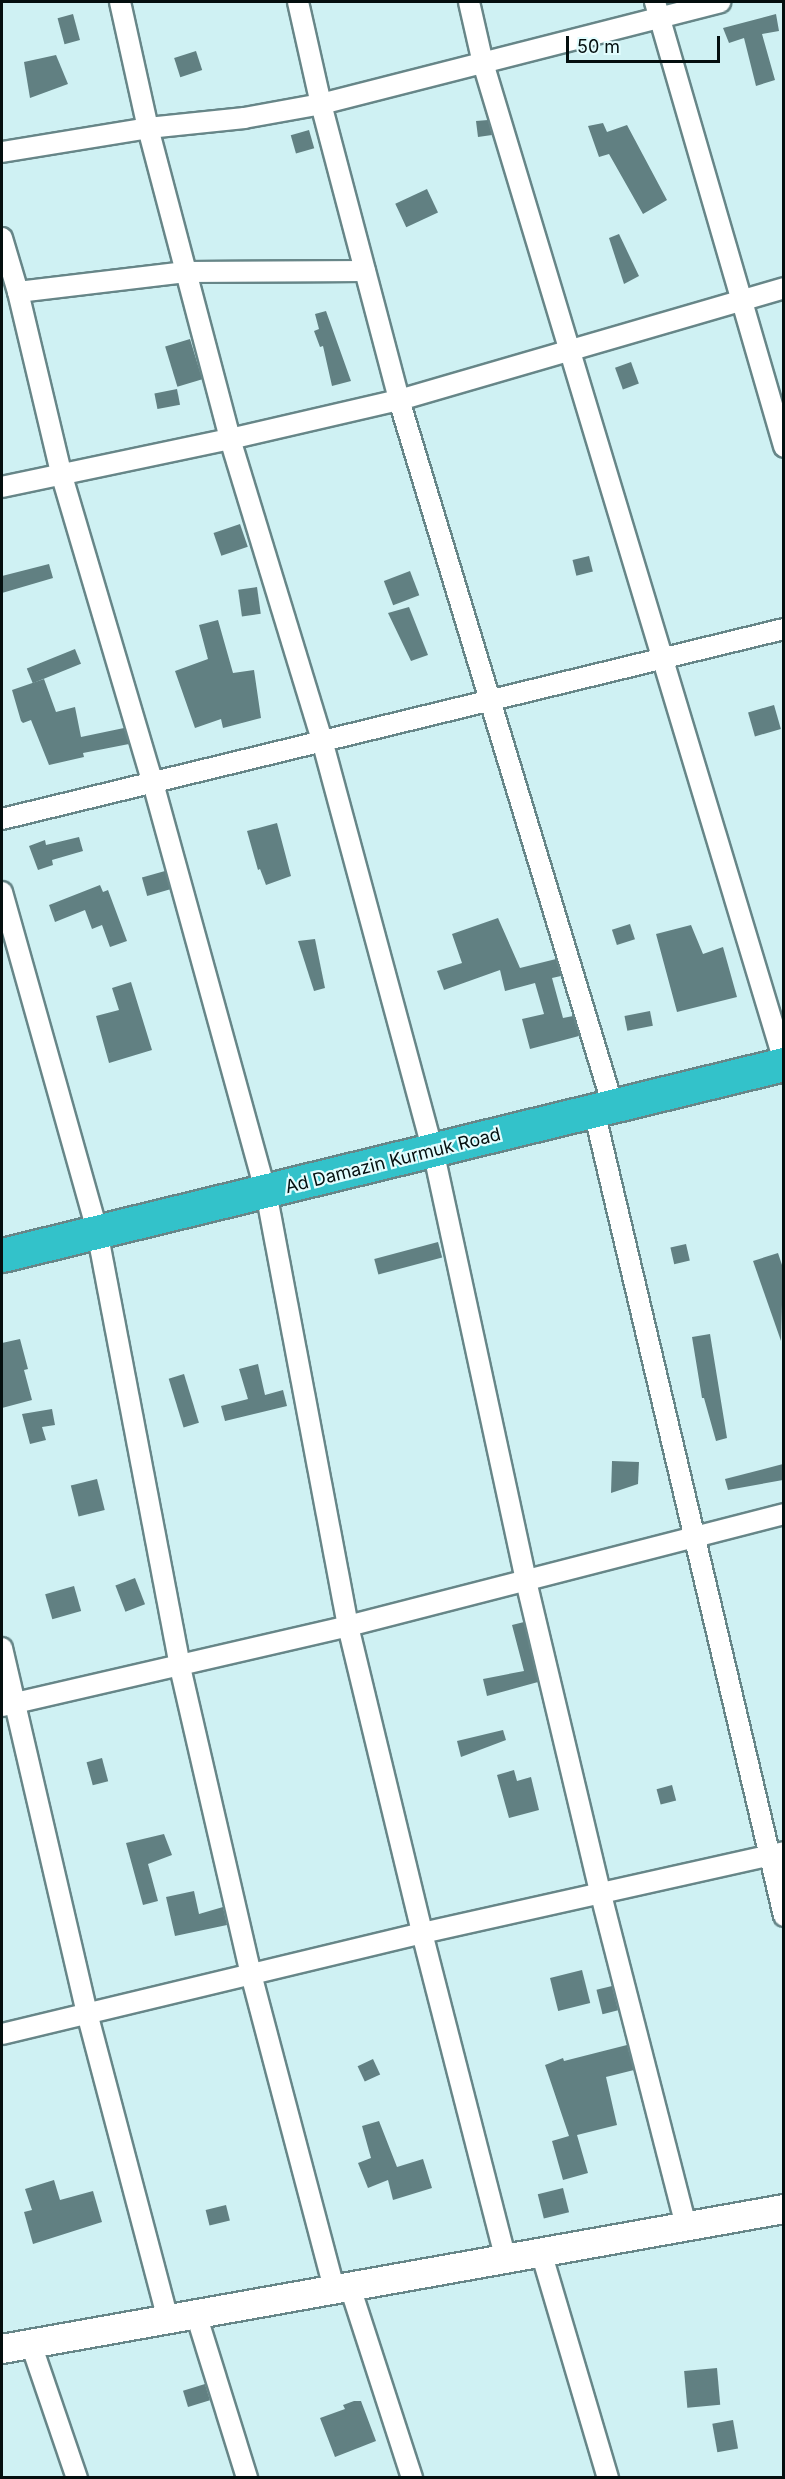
<!DOCTYPE html>
<html>
<head>
<meta charset="utf-8">
<style>
  body { margin:0 }
  #map { position:relative; width:785px; height:2479px; overflow:hidden; background:#cff1f3; font-family:Inter,sans-serif }
  div>[style] { position:absolute }
  [style*='--x'] { left:calc(var(--x)*1px); top:calc(var(--y)*1px); width:calc(var(--w)*1px); rotate:calc(var(--a)*1deg) }
  .building>* { inset:0; background:#618082; transform-origin:0 0 }
  .roads { filter:drop-shadow(2px 0 #678688) drop-shadow(-2px 0 #678688) drop-shadow(0 2px #678688) drop-shadow(0 -2px #678688) }
  .street>* { height:20px; margin:-10px; padding:0 10px; transform-origin:10px; border-radius:10px; background:#fff }
  .secondary>* { height:28px; margin:-14px; padding:0 14px; transform-origin:14px; border-radius:14px; background:#fff }
  .highway>* { height:33px; margin:-16.5px; padding:0 16.5px; transform-origin:16.5px; border-radius:16.5px; background:#33c2ca }
  span { translate:-50% -50%; white-space:nowrap; text-align:center; line-height:1.15; -webkit-text-stroke:4.5px #e2fdfe; paint-order:stroke }
  .street-label { font-size:18px; color:#040f0f }
  .frame { position:absolute; inset:0; border:3px solid #040f0f; pointer-events:none }
  .scale { position:absolute; left:566px; top:36px; width:154px; height:27px; box-sizing:border-box; border:3px solid #040f0f; border-top:0; padding-left:8px; font-size:18px; line-height:21px; white-space:nowrap; color:#040f0f; -webkit-text-stroke:4px #e2fdfe; paint-order:stroke }
</style>
</head>
<body>
<div id="map">
  <div class="building">
    <div style="left:73px;top:14px;width:27px;height:16px;rotate:75deg"></div>
    <div style="clip-path:polygon(776px 14px,779px 31px,762px 34px,775px 80px,756px 86px,744px 38px,729px 43px,723px 28px)"></div>
    <div style="left:196px;top:51px;width:20px;height:23px;rotate:72deg"></div>
    <div style="clip-path:polygon(56px 55px,68px 84px,30px 98px,24px 62px)"></div>
    <div style="clip-path:polygon(488px 120px,492px 135px,478px 137px,476px 121px)"></div>
    <div style="clip-path:polygon(603px 123px,607px 132px,627px 125px,667px 200px,643px 214px,609px 154px,599px 157px,588px 126px)"></div>
    <div style="left:309px;top:130px;width:19px;height:19px;rotate:74deg"></div>
    <div style="left:427px;top:189px;width:26px;height:35px;rotate:65deg"></div>
    <div style="clip-path:polygon(619px 234px,639px 276px,624px 284px,609px 238px)"></div>
    <div style="clip-path:polygon(326px 311px,351px 381px,332px 386px,323px 346px,320px 347px,314px 331px,319px 329px,315px 314px)"></div>
    <div style="left:190px;top:339px;width:42px;height:26px;rotate:73deg"></div>
    <div style="left:631px;top:362px;width:23px;height:17px;rotate:70deg"></div>
    <div style="left:177px;top:389px;width:16px;height:23px;rotate:79deg"></div>
    <div style="left:240px;top:524px;width:24px;height:28px;rotate:71deg"></div>
    <div style="left:589px;top:556px;width:16px;height:17px;rotate:76deg"></div>
    <div style="clip-path:polygon(49px 564px,53px 578px,2px 593px,2px 576px)"></div>
    <div style="left:410px;top:571px;width:26px;height:28px;rotate:69deg"></div>
    <div style="left:257px;top:587px;width:27px;height:19px;rotate:82deg"></div>
    <div style="clip-path:polygon(409px 607px,428px 655px,411px 661px,388px 613px)"></div>
    <div style="clip-path:polygon(218px 620px,233px 673px,254px 670px,261px 718px,223px 728px,221px 719px,195px 728px,175px 671px,208px 659px,199px 625px)"></div>
    <div style="left:75px;top:649px;width:16px;height:52px;rotate:68deg"></div>
    <div style="clip-path:polygon(44px 679px,56px 712px,75px 707px,81px 737px,124px 728px,129px 744px,83px 753px,84px 757px,49px 765px,31px 720px,23px 723px,21px 721px,12px 690px)"></div>
    <div style="left:774px;top:705px;width:25px;height:27px;rotate:74deg"></div>
    <div style="clip-path:polygon(277px 823px,291px 876px,266px 885px,260px 869px,258px 870px,247px 831px)"></div>
    <div style="clip-path:polygon(79px 837px,83px 851px,52px 860px,53px 865px,38px 870px,29px 846px,45px 840px,46px 845px)"></div>
    <div style="left:165px;top:871px;width:19px;height:24px;rotate:74deg"></div>
    <div style="clip-path:polygon(100px 885px,103px 892px,108px 890px,127px 941px,110px 947px,102px 925px,92px 929px,85px 910px,55px 922px,49px 905px)"></div>
    <div style="clip-path:polygon(498px 918px,520px 968px,556px 959px,561px 976px,552px 978px,563px 1018px,573px 1016px,579px 1036px,530px 1049px,522px 1019px,544px 1014px,535px 983px,505px 991px,500px 970px,444px 990px,437px 971px,462px 963px,452px 934px)"></div>
    <div style="left:630px;top:924px;width:16px;height:19px;rotate:72deg"></div>
    <div style="clip-path:polygon(691px 925px,703px 954px,723px 947px,737px 997px,677px 1012px,656px 934px)"></div>
    <div style="clip-path:polygon(315px 939px,325px 988px,314px 991px,298px 941px)"></div>
    <div style="clip-path:polygon(131px 982px,152px 1050px,109px 1063px,96px 1016px,119px 1010px,112px 988px)"></div>
    <div style="left:650px;top:1011px;width:15px;height:26px;rotate:79deg"></div>
    <div style="left:438px;top:1242px;width:16px;height:66px;rotate:75deg"></div>
    <div style="left:686px;top:1244px;width:17px;height:16px;rotate:77deg"></div>
    <div style="clip-path:polygon(778px 1253px,783px 1268px,781px 1341px,753px 1261px)"></div>
    <div style="clip-path:polygon(710px 1334px,727px 1438px,716px 1441px,704px 1398px,702px 1398px,692px 1337px)"></div>
    <div style="clip-path:polygon(20px 1339px,28px 1369px,24px 1370px,32px 1400px,2px 1408px,2px 1343px)"></div>
    <div style="clip-path:polygon(258px 1364px,265px 1395px,283px 1390px,287px 1406px,225px 1421px,221px 1406px,248px 1399px,239px 1369px)"></div>
    <div style="left:184px;top:1374px;width:51px;height:16px;rotate:73deg"></div>
    <div style="clip-path:polygon(52px 1409px,55px 1425px,42px 1427px,46px 1440px,30px 1444px,22px 1414px)"></div>
    <div style="clip-path:polygon(612px 1461px,639px 1462px,638px 1484px,611px 1493px)"></div>
    <div style="clip-path:polygon(783px 1464px,783px 1480px,728px 1490px,725px 1479px)"></div>
    <div style="left:97px;top:1479px;width:32px;height:27px;rotate:76deg"></div>
    <div style="left:135px;top:1578px;width:28px;height:21px;rotate:69deg"></div>
    <div style="left:74px;top:1586px;width:26px;height:30px;rotate:74deg"></div>
    <div style="clip-path:polygon(524px 1622px,538px 1682px,487px 1696px,483px 1679px,524px 1671px,512px 1625px)"></div>
    <div style="clip-path:polygon(503px 1730px,506px 1740px,461px 1757px,457px 1741px)"></div>
    <div style="left:102px;top:1758px;width:24px;height:16px;rotate:75deg"></div>
    <div style="clip-path:polygon(514px 1770px,517px 1781px,531px 1777px,539px 1810px,509px 1818px,497px 1775px)"></div>
    <div style="left:672px;top:1785px;width:16px;height:16px;rotate:75deg"></div>
    <div style="clip-path:polygon(164px 1834px,172px 1855px,148px 1864px,158px 1901px,143px 1905px,126px 1843px)"></div>
    <div style="clip-path:polygon(194px 1891px,199px 1914px,223px 1907px,227px 1925px,175px 1936px,166px 1897px)"></div>
    <div style="left:582px;top:1970px;width:34px;height:33px;rotate:76deg"></div>
    <div style="left:612px;top:1986px;width:25px;height:16px;rotate:76deg"></div>
    <div style="clip-path:polygon(627px 2045px,634px 2070px,606px 2077px,617px 2125px,577px 2135px,588px 2173px,563px 2180px,552px 2141px,569px 2136px,545px 2065px,563px 2058px,564px 2061px)"></div>
    <div style="left:373px;top:2059px;width:17px;height:17px;rotate:65deg"></div>
    <div style="clip-path:polygon(379px 2121px,397px 2167px,423px 2159px,432px 2188px,393px 2200px,388px 2180px,368px 2188px,358px 2163px,371px 2158px,362px 2126px)"></div>
    <div style="clip-path:polygon(54px 2180px,60px 2200px,93px 2191px,102px 2222px,33px 2244px,24px 2212px,32px 2210px,25px 2189px)"></div>
    <div style="left:563px;top:2188px;width:25px;height:26px;rotate:76deg"></div>
    <div style="left:226px;top:2205px;width:16px;height:21px;rotate:76deg"></div>
    <div style="left:717px;top:2368px;width:37px;height:33px;rotate:85deg"></div>
    <div style="left:205px;top:2384px;width:17px;height:23px;rotate:73deg"></div>
    <div style="clip-path:polygon(354px 2401px,361px 2401px,376px 2441px,335px 2457px,320px 2418px,345px 2409px,343px 2405px)"></div>
    <div style="left:733px;top:2420px;width:29px;height:21px;rotate:80deg"></div>
  </div>
  <div class="roads">
    <div class="street">
      <div style="--x:120;--y:2;--w:129;--a:77.5"></div>
      <div style="--x:148;--y:128;--w:322;--a:75.2"></div>
      <div style="--x:230;--y:439;--w:315;--a:73"></div>
      <div style="--x:322;--y:740;--w:425;--a:74.9"></div>
      <div style="--x:433;--y:1150;--w:441;--a:77.8"></div>
      <div style="--x:526;--y:1581;--w:319;--a:76.6"></div>
      <div style="--x:600;--y:1891;--w:346;--a:75.6"></div>
      <div style="--x:298;--y:2;--w:105;--a:77.3"></div>
      <div style="--x:321;--y:104;--w:306;--a:75.2"></div>
      <div style="--x:399;--y:400;--w:738;--a:73.14"></div>
      <div style="--x:469;--y:2;--w:63;--a:77.1"></div>
      <div style="--x:483;--y:63;--w:1042;--a:73.22"></div>
      <div style="--x:655;--y:2;--w:463;--a:73.8"></div>
      <div style="--x:2;--y:152;--w:148;--a:-9.3"></div>
      <div style="--x:148;--y:128;--w:97;--a:-5.9"></div>
      <div style="--x:244;--y:118;--w:78;--a:-10.3"></div>
      <div style="--x:321;--y:104;--w:412;--a:-14.3"></div>
      <div style="--x:2;--y:238;--w:56;--a:73.5"></div>
      <div style="--x:18;--y:292;--w:186;--a:76.6"></div>
      <div style="--x:61;--y:473;--w:323;--a:73.5"></div>
      <div style="--x:153;--y:783;--w:424;--a:74.6"></div>
      <div style="--x:266;--y:1192;--w:442;--a:79.3"></div>
      <div style="--x:348;--y:1626;--w:316;--a:76.4"></div>
      <div style="--x:422;--y:1933;--w:337;--a:75.6"></div>
      <div style="--x:18;--y:292;--w:169;--a:-6.8"></div>
      <div style="--x:186;--y:272;--w:179;--a:-0.3"></div>
      <div style="--x:2;--y:487;--w:233;--a:-11.9"></div>
      <div style="--x:230;--y:439;--w:173;--a:-13"></div>
      <div style="--x:399;--y:400;--w:401;--a:-16.2"></div>
      <div style="--x:2;--y:819;--w:805;--a:-13.66"></div>
      <div style="--x:2;--y:892;--w:352;--a:74.3"></div>
      <div style="--x:97;--y:1231;--w:444;--a:79.2"></div>
      <div style="--x:180;--y:1667;--w:315;--a:77"></div>
      <div style="--x:251;--y:1974;--w:326;--a:75.2"></div>
      <div style="--x:594;--y:1111;--w:827;--a:76.72"></div>
      <div style="--x:2;--y:1648;--w:375;--a:76.9"></div>
      <div style="--x:87;--y:2013;--w:317;--a:75.2"></div>
      <div style="--x:2;--y:1706;--w:355;--a:-13"></div>
      <div style="--x:348;--y:1626;--w:450;--a:-14.4"></div>
      <div style="--x:2;--y:2034;--w:432;--a:-13.5"></div>
      <div style="--x:422;--y:1933;--w:371;--a:-12.6"></div>
      <div style="--x:541;--y:2252;--w:236;--a:73.5"></div>
      <div style="--x:350;--y:2287;--w:201;--a:72"></div>
      <div style="--x:196;--y:2314;--w:172;--a:72.7"></div>
      <div style="--x:31;--y:2344;--w:142;--a:71.1"></div>
    </div>
    <div class="secondary">
      <div style="--x:2;--y:2349;--w:794;--a:-10.15"></div>
    </div>
    <div class="highway">
      <div style="--x:2;--y:1255;--w:805;--a:-13.73"></div>
    </div>
  </div>
  <div class="street-label">
    <span style="left:393px;top:1161px;rotate:-14deg">Ad Damazin Kurmuk Road</span>
  </div>
  <div class="frame"></div>
  <div class="scale">50 m</div>
</div>
</body>
</html>
